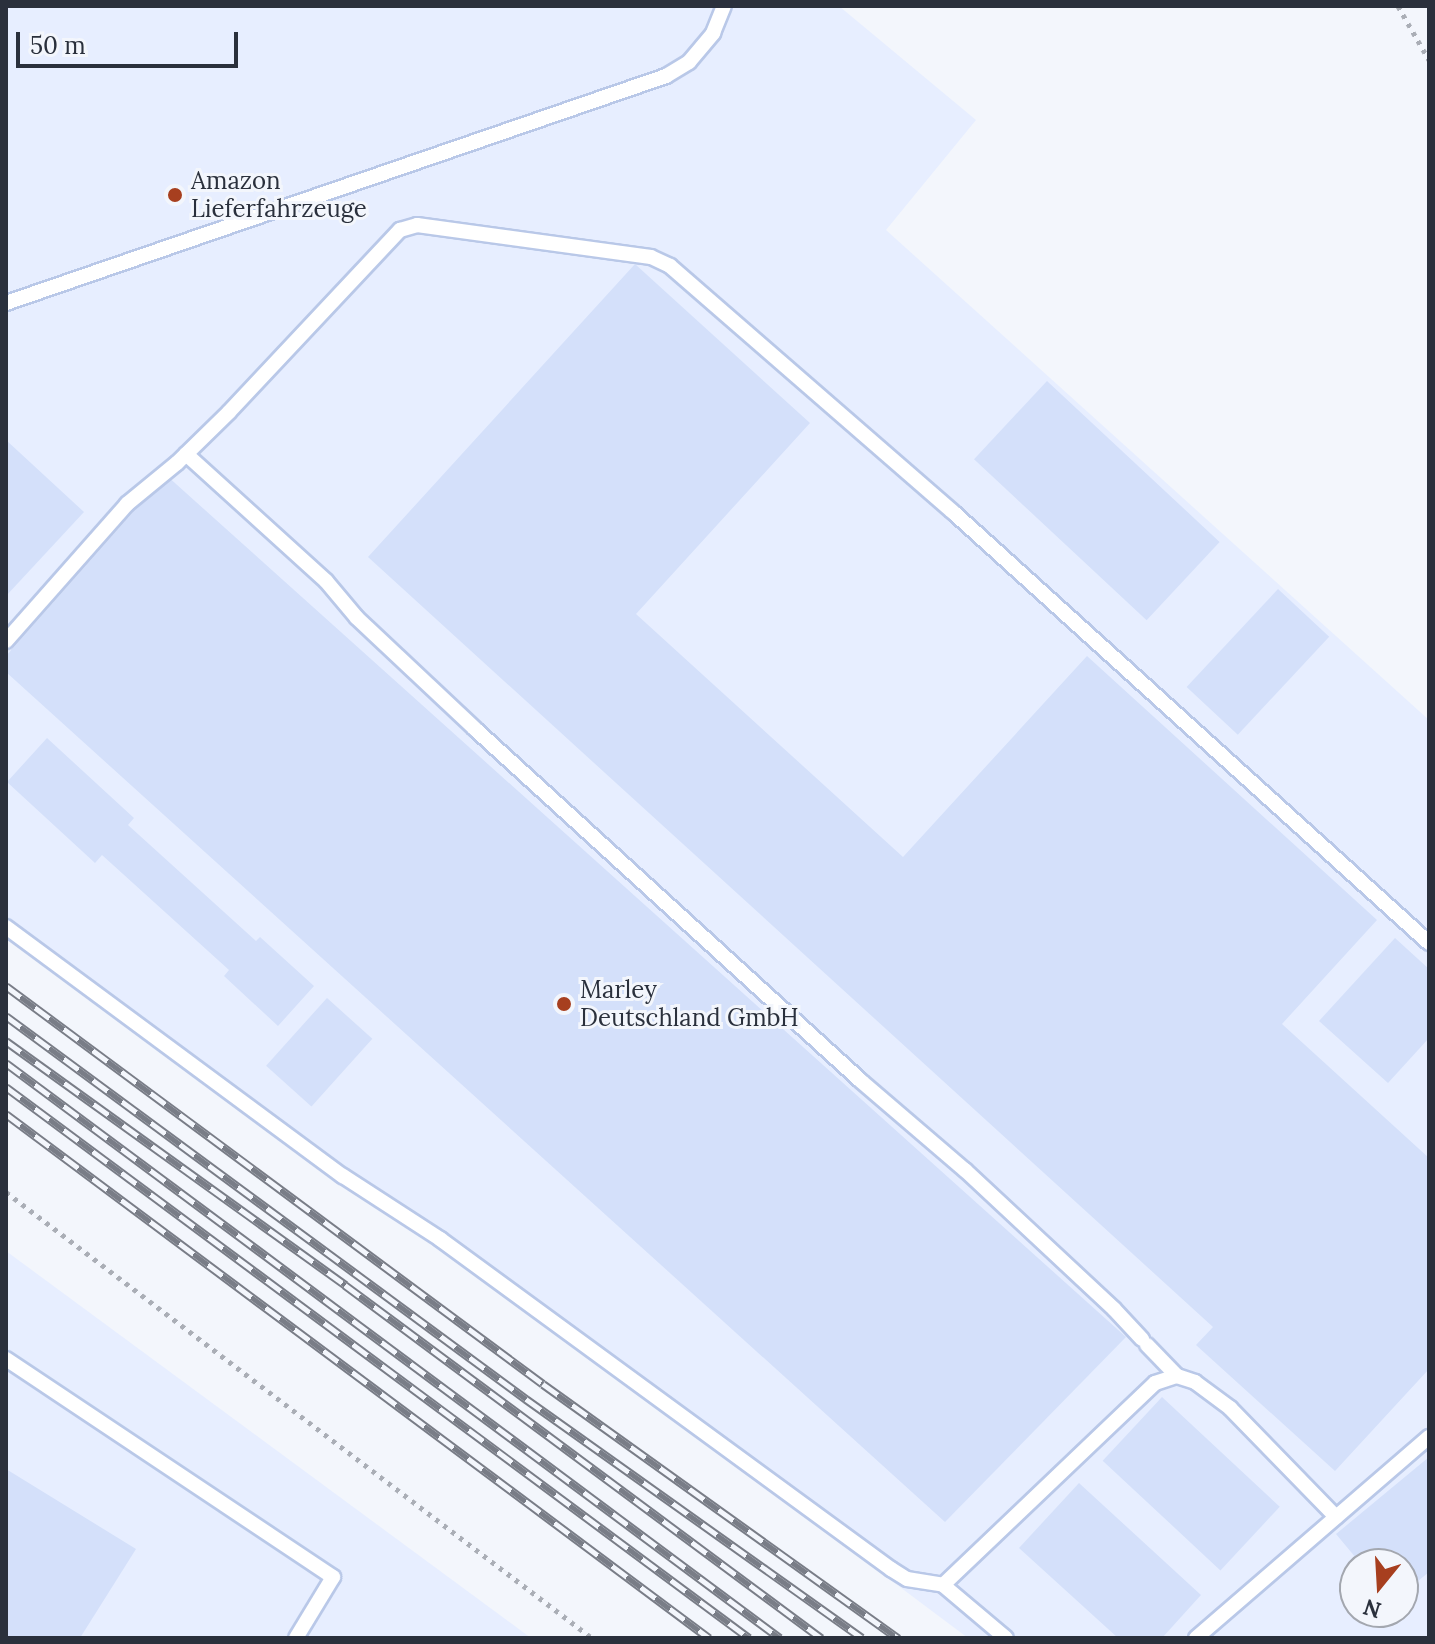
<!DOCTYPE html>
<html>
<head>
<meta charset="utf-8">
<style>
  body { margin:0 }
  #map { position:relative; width:1435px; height:1644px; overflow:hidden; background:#f3f6fc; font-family:Lora,serif }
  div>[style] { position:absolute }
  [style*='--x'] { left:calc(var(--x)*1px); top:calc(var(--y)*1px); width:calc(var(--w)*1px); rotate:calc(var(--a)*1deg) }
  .built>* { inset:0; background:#e7eeff }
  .building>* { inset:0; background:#d4e0fa; transform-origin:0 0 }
  .path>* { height:5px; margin-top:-2.5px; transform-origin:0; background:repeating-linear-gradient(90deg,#aaaeb6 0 4px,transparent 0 10px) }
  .roads { filter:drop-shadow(2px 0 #b9c8e8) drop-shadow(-2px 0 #b9c8e8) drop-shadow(0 2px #b9c8e8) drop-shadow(0 -2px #b9c8e8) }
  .lane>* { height:14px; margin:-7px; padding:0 7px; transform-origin:7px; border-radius:7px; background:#fff }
  .rail>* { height:9px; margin-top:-4.5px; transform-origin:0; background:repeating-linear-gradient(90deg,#f3f6fc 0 18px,#797d87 0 36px); box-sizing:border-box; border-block:2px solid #797d87 }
  .dots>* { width:22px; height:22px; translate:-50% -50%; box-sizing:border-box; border:4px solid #f3f6fc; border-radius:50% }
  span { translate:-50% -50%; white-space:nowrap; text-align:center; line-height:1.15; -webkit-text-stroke:6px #f3f6fc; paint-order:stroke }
  .poi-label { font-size:24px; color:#2a303c }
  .left { translate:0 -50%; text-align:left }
  .frame { position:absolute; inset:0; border:8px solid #2a303c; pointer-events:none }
  .north { position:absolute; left:1339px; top:1548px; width:80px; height:80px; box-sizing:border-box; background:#f3f6fc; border:2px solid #a3a7af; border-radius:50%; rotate:198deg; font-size:22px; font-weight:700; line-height:32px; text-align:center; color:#2a303c }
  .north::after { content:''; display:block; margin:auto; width:28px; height:36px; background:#a73f1f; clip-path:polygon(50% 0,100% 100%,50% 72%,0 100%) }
  .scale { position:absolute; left:16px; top:32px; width:222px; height:36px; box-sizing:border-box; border:4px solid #2a303c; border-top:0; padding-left:10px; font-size:24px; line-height:28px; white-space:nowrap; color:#2a303c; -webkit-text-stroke:6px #f3f6fc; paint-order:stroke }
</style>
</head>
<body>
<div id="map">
  <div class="built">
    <div style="clip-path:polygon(evenodd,6px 6px,839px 6px,976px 120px,886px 230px,1429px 720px,1429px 1638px,968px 1638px,6px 917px,6px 6px,1355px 1564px,1403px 1564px,1403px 1612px,1355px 1612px,1355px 1564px)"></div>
    <div style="clip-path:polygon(6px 1251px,531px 1638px,6px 1638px)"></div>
  </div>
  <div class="building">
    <div style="clip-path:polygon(635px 264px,810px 423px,636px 614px,903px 857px,1087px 656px,1377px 920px,1282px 1024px,1429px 1158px,1429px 1369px,1335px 1471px,1196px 1345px,1213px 1327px,368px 557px)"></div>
    <div style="left:1047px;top:381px;width:236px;height:107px;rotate:43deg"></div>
    <div style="clip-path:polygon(6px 440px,84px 512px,6px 596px)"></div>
    <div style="clip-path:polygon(166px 475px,1126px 1337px,945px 1522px,6px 672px,6px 656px)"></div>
    <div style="left:1278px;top:589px;width:70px;height:134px;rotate:43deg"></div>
    <div style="clip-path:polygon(47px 738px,134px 818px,128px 825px,256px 941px,260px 937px,314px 986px,278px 1026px,224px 976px,229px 970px,102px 855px,95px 863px,7px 782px)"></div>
    <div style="clip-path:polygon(1395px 938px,1429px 969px,1429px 1038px,1388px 1083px,1319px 1021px)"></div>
    <div style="left:327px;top:998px;width:61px;height:91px;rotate:42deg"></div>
    <div style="left:1162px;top:1397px;width:161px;height:87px;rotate:43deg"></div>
    <div style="clip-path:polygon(1429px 1457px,1429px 1572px,1418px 1581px,1403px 1564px,1361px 1564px,1336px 1534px)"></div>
    <div style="clip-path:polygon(6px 1469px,136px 1549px,80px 1638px,6px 1638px)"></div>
    <div style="clip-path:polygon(1079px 1483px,1201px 1595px,1162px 1638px,1118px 1638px,1019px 1548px)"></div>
  </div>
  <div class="path">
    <div style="--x:1398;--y:6;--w:62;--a:60.1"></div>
    <div style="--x:6;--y:1192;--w:736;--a:37.27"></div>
  </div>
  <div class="roads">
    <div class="lane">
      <div style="--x:6;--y:303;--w:698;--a:-18.98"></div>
      <div style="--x:666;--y:76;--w:27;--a:-31"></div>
      <div style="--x:689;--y:62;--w:38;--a:-50"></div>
      <div style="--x:713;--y:33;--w:29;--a:-68"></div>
      <div style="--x:186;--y:454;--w:189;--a:42.2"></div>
      <div style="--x:326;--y:581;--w:48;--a:50"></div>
      <div style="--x:357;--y:618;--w:162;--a:43.2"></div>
      <div style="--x:475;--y:729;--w:522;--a:42.36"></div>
      <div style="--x:861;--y:1081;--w:137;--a:40.6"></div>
      <div style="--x:965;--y:1170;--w:204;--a:43"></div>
      <div style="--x:1114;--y:1309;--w:41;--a:47"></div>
      <div style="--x:6;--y:641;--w:183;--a:-48.5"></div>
      <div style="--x:127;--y:504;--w:65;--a:-39.4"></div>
      <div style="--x:177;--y:463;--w:73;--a:-44.4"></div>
      <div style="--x:229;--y:412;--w:250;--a:-46.8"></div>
      <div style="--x:400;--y:230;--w:18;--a:-16"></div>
      <div style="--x:417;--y:225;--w:236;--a:7.8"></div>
      <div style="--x:651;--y:257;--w:21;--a:25"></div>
      <div style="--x:670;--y:266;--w:375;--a:41"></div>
      <div style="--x:953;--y:512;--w:642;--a:42.16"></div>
      <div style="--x:6;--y:927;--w:419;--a:36.5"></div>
      <div style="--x:343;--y:1176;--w:116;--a:33"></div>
      <div style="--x:440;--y:1239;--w:559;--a:36.19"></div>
      <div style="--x:891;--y:1569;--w:19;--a:32"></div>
      <div style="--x:907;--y:1579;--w:36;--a:9"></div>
      <div style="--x:943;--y:1585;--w:82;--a:40.1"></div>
      <div style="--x:1147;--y:1345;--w:43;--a:45.9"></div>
      <div style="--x:6;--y:1359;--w:393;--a:33.7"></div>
      <div style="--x:333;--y:1577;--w:71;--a:121.2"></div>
      <div style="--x:943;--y:1585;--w:293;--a:-43.6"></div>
      <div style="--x:1155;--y:1383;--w:23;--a:-18"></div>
      <div style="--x:1177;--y:1376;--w:19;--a:18"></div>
      <div style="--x:1195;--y:1382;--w:44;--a:36.6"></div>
      <div style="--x:1230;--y:1408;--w:152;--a:45.8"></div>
      <div style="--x:1196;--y:1638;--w:308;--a:-40.8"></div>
    </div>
  </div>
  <div class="rail">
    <div style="--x:6;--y:986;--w:668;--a:36.54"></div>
    <div style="--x:543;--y:1384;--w:437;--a:35.6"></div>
    <div style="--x:6;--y:1016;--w:646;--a:36.37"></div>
    <div style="--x:526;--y:1399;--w:412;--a:35.4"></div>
    <div style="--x:6;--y:1041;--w:418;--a:35.7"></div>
    <div style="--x:345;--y:1285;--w:593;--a:36.56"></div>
    <div style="--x:6;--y:1063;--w:964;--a:36.61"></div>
    <div style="--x:6;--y:1087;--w:925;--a:36.56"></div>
    <div style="--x:6;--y:1114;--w:877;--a:36.7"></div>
  </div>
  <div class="dots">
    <div style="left:175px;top:195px;background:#a73f1f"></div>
    <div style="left:564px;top:1004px;background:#a73f1f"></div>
  </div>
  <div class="poi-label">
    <span class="left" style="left:191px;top:195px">Amazon<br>Lieferfahrzeuge</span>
    <span class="left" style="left:580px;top:1004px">Marley<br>Deutschland GmbH</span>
  </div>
  <div class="frame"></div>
  <div class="north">N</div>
  <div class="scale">50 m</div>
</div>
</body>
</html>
